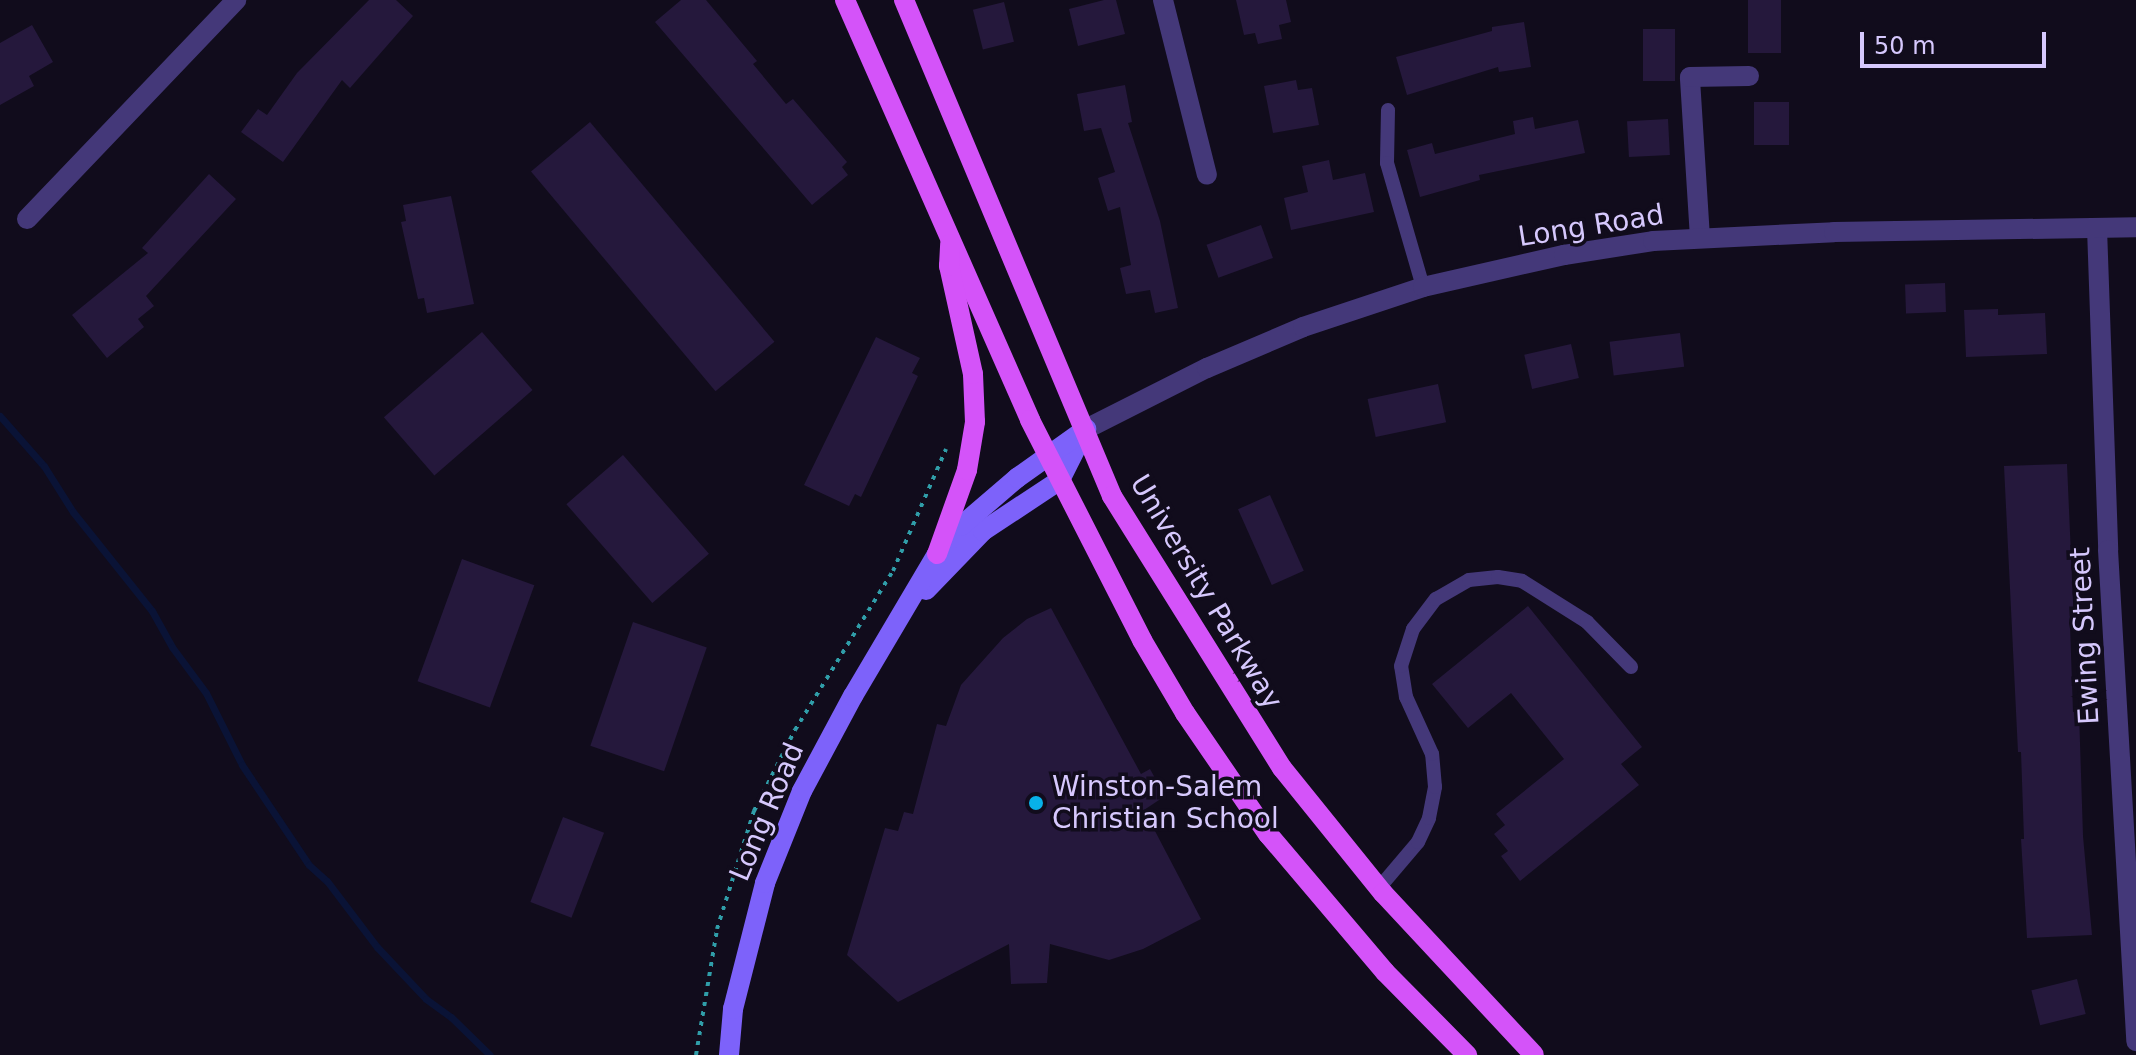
<!DOCTYPE html>
<html>
<head>
<meta charset="utf-8">
<style>
  body { margin:0 }
  #map { position:relative; width:2136px; height:1055px; overflow:hidden; background:#110c1c; font-family:"DejaVu Sans",sans-serif }
  div>[style] { position:absolute }
  [style*='--x'] { left:calc(var(--x)*1px); top:calc(var(--y)*1px); width:calc(var(--w)*1px); rotate:calc(var(--a)*1deg) }
  .stream>* { height:7px; margin:-3.5px; padding:0 3.5px; transform-origin:3.5px; border-radius:3.5px; background:#0a1336 }
  .building>* { inset:0; background:#25183c; transform-origin:0 0 }
  .path>* { height:4px; margin-top:-2px; transform-origin:0; background:repeating-linear-gradient(90deg,#309ea9 0 4px,transparent 0 10px) }
  .service>* { height:14px; margin:-7px; padding:0 7px; transform-origin:7px; border-radius:7px; background:#443879 }
  .minor>* { height:20px; margin:-10px; padding:0 10px; transform-origin:10px; border-radius:10px; background:#443879 }
  .secondary>* { height:20px; margin:-10px; padding:0 10px; transform-origin:10px; border-radius:10px; background:#7d62fa }
  .primary>* { height:20px; margin:-10px; padding:0 10px; transform-origin:10px; border-radius:10px; background:#d453f9 }
  .dots>* { width:22px; height:22px; translate:-50% -50%; box-sizing:border-box; border:4px solid #110c1c; border-radius:50% }
  span { translate:-50% -50%; white-space:nowrap; text-align:center; line-height:1.15; -webkit-text-stroke:7px #110c1c; paint-order:stroke }
  .street-label { font-size:28px; color:#d6c8fd }
  .poi-label { font-size:28px; color:#d6c8fd }
  .left { translate:0 -50%; text-align:left }
  .scale { position:absolute; left:1860px; top:32px; width:186px; height:36px; box-sizing:border-box; border:4px solid #d6c8fd; border-top:0; padding-left:10px; font-size:24px; line-height:28px; white-space:nowrap; color:#d6c8fd; -webkit-text-stroke:6px #110c1c; paint-order:stroke }
</style>
</head>
<body>
<div id="map">
  <div class="stream">
    <div style="--x:0;--y:416;--w:67;--a:48.7"></div>
    <div style="--x:44;--y:466;--w:54;--a:57.8"></div>
    <div style="--x:73;--y:512;--w:127;--a:51.4"></div>
    <div style="--x:152;--y:611;--w:41;--a:60.9"></div>
    <div style="--x:172;--y:647;--w:57;--a:53.5"></div>
    <div style="--x:206;--y:693;--w:80;--a:63.4"></div>
    <div style="--x:242;--y:765;--w:120;--a:56.2"></div>
    <div style="--x:309;--y:865;--w:24;--a:42"></div>
    <div style="--x:327;--y:881;--w:83;--a:52.9"></div>
    <div style="--x:377;--y:947;--w:71;--a:46.7"></div>
    <div style="--x:426;--y:999;--w:31;--a:36"></div>
    <div style="--x:451;--y:1017;--w:54;--a:44.3"></div>
  </div>
  <div class="building">
    <div style="clip-path:polygon(369px 0,396px 0,413px 16px,350px 88px,342px 80px,283px 162px,241px 132px,258px 109px,267px 115px,297px 73px)"></div>
    <div style="clip-path:polygon(681px 0,706px 0,757px 61px,753px 64px,786px 104px,793px 99px,847px 162px,842px 167px,848px 175px,812px 205px,655px 22px)"></div>
    <div style="clip-path:polygon(1104px 0,1116px 0,1125px 34px,1078px 46px,1069px 9px)"></div>
    <div style="clip-path:polygon(1236px 0,1286px 0,1291px 22px,1279px 25px,1282px 39px,1258px 44px,1255px 33px,1244px 35px)"></div>
    <div style="left:1748px;top:0;width:33px;height:53px"></div>
    <div style="left:1004px;top:2px;width:41px;height:32px;rotate:76deg"></div>
    <div style="clip-path:polygon(1524px 22px,1531px 67px,1499px 72px,1498px 67px,1407px 95px,1396px 57px,1492px 31px,1492px 27px)"></div>
    <div style="clip-path:polygon(32px 25px,53px 62px,29px 76px,34px 86px,0 105px,0 43px)"></div>
    <div style="left:1643px;top:29px;width:32px;height:52px"></div>
    <div style="clip-path:polygon(1296px 80px,1298px 90px,1312px 88px,1319px 125px,1273px 133px,1264px 86px)"></div>
    <div style="clip-path:polygon(1125px 85px,1132px 122px,1128px 123px,1160px 221px,1178px 308px,1155px 313px,1150px 290px,1126px 294px,1120px 268px,1131px 265px,1120px 207px,1108px 211px,1098px 178px,1115px 172px,1101px 128px,1084px 131px,1077px 94px)"></div>
    <div style="left:1754px;top:102px;width:35px;height:43px"></div>
    <div style="clip-path:polygon(1533px 117px,1535px 129px,1578px 120px,1585px 153px,1479px 175px,1480px 180px,1420px 197px,1407px 150px,1432px 143px,1435px 154px,1515px 134px,1513px 121px)"></div>
    <div style="left:1668px;top:119px;width:36px;height:41px;rotate:87deg"></div>
    <div style="left:590px;top:122px;width:287px;height:77px;rotate:50deg"></div>
    <div style="clip-path:polygon(1329px 160px,1333px 180px,1365px 173px,1374px 212px,1291px 230px,1284px 198px,1308px 192px,1302px 166px)"></div>
    <div style="clip-path:polygon(209px 174px,236px 199px,146px 296px,154px 306px,138px 319px,144px 327px,107px 358px,72px 315px,148px 253px,142px 248px)"></div>
    <div style="clip-path:polygon(451px 196px,474px 304px,427px 313px,424px 298px,418px 299px,401px 222px,406px 221px,403px 205px)"></div>
    <div style="left:1261px;top:225px;width:35px;height:58px;rotate:70deg"></div>
    <div style="left:1945px;top:283px;width:29px;height:40px;rotate:88deg"></div>
    <div style="clip-path:polygon(1998px 309px,1998px 315px,2045px 313px,2047px 354px,1966px 357px,1964px 310px)"></div>
    <div style="left:482px;top:332px;width:77px;height:130px;rotate:49deg"></div>
    <div style="left:1680px;top:333px;width:34px;height:71px;rotate:83deg"></div>
    <div style="clip-path:polygon(876px 337px,920px 358px,912px 373px,918px 376px,861px 497px,855px 494px,849px 506px,804px 485px)"></div>
    <div style="left:1571px;top:344px;width:35px;height:48px;rotate:77deg"></div>
    <div style="left:1438px;top:384px;width:39px;height:72px;rotate:78deg"></div>
    <div style="left:623px;top:455px;width:131px;height:75px;rotate:49deg"></div>
    <div style="clip-path:polygon(2067px 464px,2074px 624px,2070px 625px,2073px 712px,2079px 712px,2083px 836px,2092px 935px,2027px 938px,2021px 839px,2024px 839px,2021px 752px,2018px 752px,2004px 466px)"></div>
    <div style="left:1270px;top:495px;width:83px;height:35px;rotate:66deg"></div>
    <div style="left:462px;top:559px;width:77px;height:130px;rotate:20deg"></div>
    <div style="clip-path:polygon(1528px 606px,1642px 747px,1621px 764px,1639px 785px,1520px 881px,1501px 856px,1508px 851px,1494px 834px,1505px 825px,1496px 814px,1564px 759px,1511px 693px,1468px 728px,1432px 684px)"></div>
    <div style="clip-path:polygon(1051px 608px,1141px 774px,1150px 769px,1165px 796px,1144px 810px,1201px 919px,1143px 949px,1109px 960px,1050px 944px,1047px 983px,1011px 984px,1009px 944px,898px 1002px,847px 955px,885px 828px,898px 831px,904px 812px,913px 814px,937px 724px,946px 726px,961px 685px,1003px 638px,1027px 619px)"></div>
    <div style="left:633px;top:622px;width:78px;height:131px;rotate:19deg"></div>
    <div style="left:563px;top:817px;width:44px;height:91px;rotate:21deg"></div>
    <div style="left:2077px;top:979px;width:36px;height:47px;rotate:76deg"></div>
  </div>
  <div class="path">
    <div style="--x:696;--y:1055;--w:128;--a:-80.5"></div>
    <div style="--x:717;--y:929;--w:124;--a:-72.6"></div>
    <div style="--x:754;--y:811;--w:91;--a:-63.2"></div>
    <div style="--x:795;--y:730;--w:187;--a:-58.4"></div>
    <div style="--x:893;--y:571;--w:133;--a:-66.5"></div>
  </div>
  <div class="service">
    <div style="--x:1388;--y:110;--w:53;--a:91.1"></div>
    <div style="--x:1387;--y:163;--w:129;--a:73.8"></div>
    <div style="--x:1379;--y:888;--w:60;--a:-49.7"></div>
    <div style="--x:1418;--y:842;--w:26;--a:-65"></div>
    <div style="--x:1429;--y:818;--w:32;--a:-79"></div>
    <div style="--x:1435;--y:787;--w:33;--a:-95"></div>
    <div style="--x:1432;--y:754;--w:63;--a:-114.5"></div>
    <div style="--x:1406;--y:697;--w:31;--a:-99"></div>
    <div style="--x:1401;--y:666;--w:39;--a:-72"></div>
    <div style="--x:1413;--y:629;--w:38;--a:-53"></div>
    <div style="--x:1436;--y:599;--w:38;--a:-30"></div>
    <div style="--x:1469;--y:580;--w:29;--a:-6"></div>
    <div style="--x:1498;--y:577;--w:24;--a:9"></div>
    <div style="--x:1522;--y:581;--w:77;--a:32.2"></div>
    <div style="--x:1587;--y:622;--w:63;--a:45.6"></div>
  </div>
  <div class="minor">
    <div style="--x:1163;--y:0;--w:180;--a:75.9"></div>
    <div style="--x:27;--y:219;--w:303;--a:-46.3"></div>
    <div style="--x:2097;--y:228;--w:322;--a:88"></div>
    <div style="--x:2108;--y:550;--w:492;--a:86.7"></div>
    <div style="--x:1700;--y:238;--w:161;--a:-93.6"></div>
    <div style="--x:1690;--y:77;--w:59;--a:-1"></div>
    <div style="--x:1086;--y:429;--w:136;--a:-26.8"></div>
    <div style="--x:1207;--y:368;--w:104;--a:-23.1"></div>
    <div style="--x:1303;--y:327;--w:126;--a:-18.4"></div>
    <div style="--x:1423;--y:287;--w:145;--a:-12.8"></div>
    <div style="--x:1564;--y:255;--w:90;--a:-8.9"></div>
    <div style="--x:1653;--y:241;--w:181;--a:-2.8"></div>
    <div style="--x:1834;--y:232;--w:302;--a:-0.9"></div>
  </div>
  <div class="secondary">
    <div style="--x:926;--y:590;--w:82;--a:-46"></div>
    <div style="--x:983;--y:531;--w:92;--a:-33.5"></div>
    <div style="--x:1060;--y:480;--w:49;--a:-63.4"></div>
    <div style="--x:729;--y:1055;--w:46;--a:-85"></div>
    <div style="--x:733;--y:1009;--w:130;--a:-75.7"></div>
    <div style="--x:765;--y:883;--w:99;--a:-68.1"></div>
    <div style="--x:802;--y:791;--w:108;--a:-61.8"></div>
    <div style="--x:853;--y:696;--w:165;--a:-59.4"></div>
    <div style="--x:937;--y:554;--w:37;--a:-49"></div>
    <div style="--x:961;--y:526;--w:74;--a:-40.6"></div>
    <div style="--x:1017;--y:478;--w:85;--a:-35.4"></div>
  </div>
  <div class="primary">
    <div style="--x:845;--y:0;--w:459;--a:66.2"></div>
    <div style="--x:1030;--y:420;--w:247;--a:63"></div>
    <div style="--x:1142;--y:640;--w:85;--a:59.5"></div>
    <div style="--x:1185;--y:713;--w:147;--a:55.6"></div>
    <div style="--x:1268;--y:834;--w:181;--a:49.7"></div>
    <div style="--x:1385;--y:972;--w:117;--a:45.3"></div>
    <div style="--x:904;--y:0;--w:538;--a:67.25"></div>
    <div style="--x:1112;--y:496;--w:321;--a:58"></div>
    <div style="--x:1282;--y:768;--w:161;--a:51.1"></div>
    <div style="--x:1383;--y:893;--w:221;--a:47"></div>
    <div style="--x:937;--y:554;--w:89;--a:-70.3"></div>
    <div style="--x:967;--y:470;--w:49;--a:-80.5"></div>
    <div style="--x:975;--y:422;--w:48;--a:-92.4"></div>
    <div style="--x:973;--y:374;--w:111;--a:-102.5"></div>
    <div style="--x:949;--y:266;--w:22;--a:-87"></div>
  </div>
  <div class="dots">
    <div style="left:1036px;top:803px;background:#08b1e9"></div>
  </div>
  <div class="street-label">
    <span style="left:1591px;top:226px;rotate:-9deg">Long Road</span>
    <span style="left:1206px;top:592px;rotate:59deg">University Parkway</span>
    <span style="left:2085px;top:636px;rotate:-93deg">Ewing Street</span>
    <span style="left:767px;top:812px;rotate:-67deg">Long Road</span>
  </div>
  <div class="poi-label">
    <span class="left" style="left:1052px;top:803px">Winston-Salem<br>Christian School</span>
  </div>
  <div class="scale">50 m</div>
</div>
</body>
</html>
